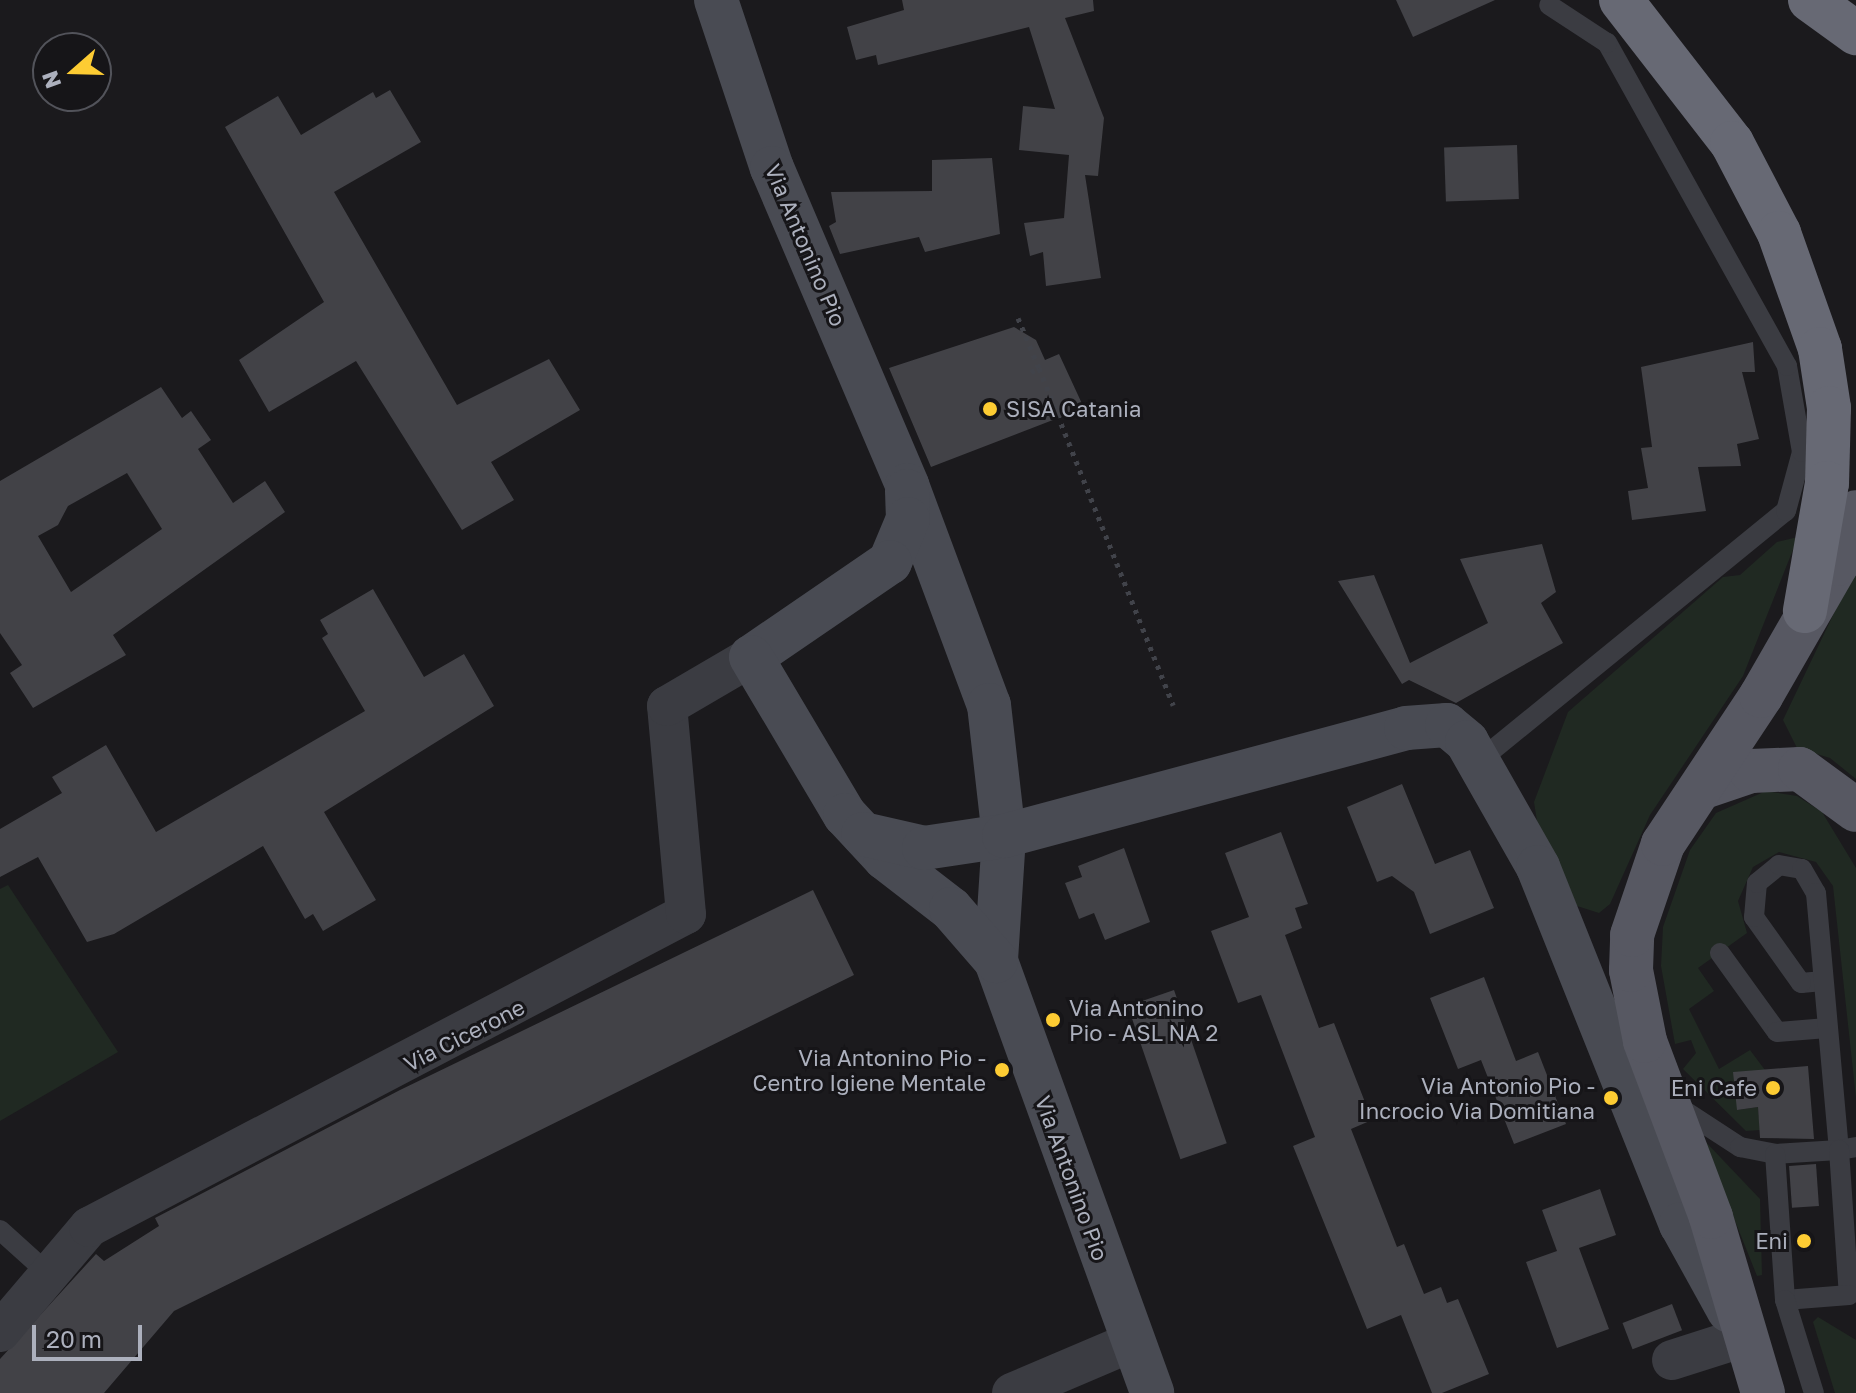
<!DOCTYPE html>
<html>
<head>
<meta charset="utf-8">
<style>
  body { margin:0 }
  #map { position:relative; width:1856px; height:1393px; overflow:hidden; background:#1b1a1d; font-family:"Golos Text",sans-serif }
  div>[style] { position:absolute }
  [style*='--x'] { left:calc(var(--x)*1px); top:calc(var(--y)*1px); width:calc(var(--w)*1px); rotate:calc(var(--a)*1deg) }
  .green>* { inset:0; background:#202922 }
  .building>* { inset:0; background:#424247; transform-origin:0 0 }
  .path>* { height:5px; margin-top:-2.5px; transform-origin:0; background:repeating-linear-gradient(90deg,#41434a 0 4px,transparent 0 10px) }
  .lane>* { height:20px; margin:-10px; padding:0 10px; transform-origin:10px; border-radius:10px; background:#3b3c42 }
  .street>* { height:40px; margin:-20px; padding:0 20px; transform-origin:20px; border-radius:20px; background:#3b3c42 }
  .secondary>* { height:44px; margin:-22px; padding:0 22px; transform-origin:22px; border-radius:22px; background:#494b53 }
  .primary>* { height:44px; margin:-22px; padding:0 22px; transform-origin:22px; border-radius:22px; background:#575862 }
  .highway>* { height:44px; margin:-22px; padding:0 22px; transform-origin:22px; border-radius:22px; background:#676974 }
  .highway-bridge>* { height:44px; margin:-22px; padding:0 22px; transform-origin:22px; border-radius:22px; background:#676974 }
  .dots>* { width:22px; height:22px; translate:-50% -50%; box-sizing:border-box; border:4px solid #161518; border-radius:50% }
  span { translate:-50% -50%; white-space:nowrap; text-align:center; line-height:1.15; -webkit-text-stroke:6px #161518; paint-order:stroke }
  .street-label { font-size:22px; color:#acb0bd }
  .poi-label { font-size:22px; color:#acb0bd }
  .left { translate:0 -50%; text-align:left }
  .right { translate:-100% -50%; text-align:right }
  .north { position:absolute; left:32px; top:32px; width:80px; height:80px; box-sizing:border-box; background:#161518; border:2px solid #52535a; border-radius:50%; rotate:250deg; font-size:22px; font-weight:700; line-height:32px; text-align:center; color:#acb0bd }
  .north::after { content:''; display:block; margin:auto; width:28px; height:36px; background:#fdcc33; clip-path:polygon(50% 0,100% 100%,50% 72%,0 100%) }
  .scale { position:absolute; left:32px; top:1325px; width:110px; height:36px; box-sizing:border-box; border:4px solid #acb0bd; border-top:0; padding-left:10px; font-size:24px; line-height:28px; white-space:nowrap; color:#acb0bd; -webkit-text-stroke:6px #161518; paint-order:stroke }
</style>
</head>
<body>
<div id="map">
  <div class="green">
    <div style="clip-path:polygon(1798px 537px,1743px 676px,1650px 815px,1610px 904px,1599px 913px,1574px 905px,1540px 840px,1534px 802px,1568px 712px,1723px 577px,1740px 575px,1777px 542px)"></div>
    <div style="clip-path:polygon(1856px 567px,1856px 779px,1830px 758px,1797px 748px,1783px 720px)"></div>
    <div style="clip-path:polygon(1766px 791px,1797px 796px,1822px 812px,1856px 868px,1856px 1098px,1833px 886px,1816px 862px,1779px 852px,1753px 867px,1738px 901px,1747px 933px,1698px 968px,1714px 991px,1689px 1009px,1719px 1069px,1750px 1050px,1765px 1070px,1737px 1110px,1758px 1107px,1760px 1130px,1746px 1131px,1683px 1069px,1696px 1053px,1691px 1040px,1675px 1044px,1661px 966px,1663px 927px,1690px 850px,1716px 813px)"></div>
    <div style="clip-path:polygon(8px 885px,118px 1052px,0 1121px,0 889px)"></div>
    <div style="clip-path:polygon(1702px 1138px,1760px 1199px,1762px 1275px,1757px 1276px)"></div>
    <div style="clip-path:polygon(1818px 1317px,1856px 1340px,1856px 1393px,1835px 1393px,1813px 1322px)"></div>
  </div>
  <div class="building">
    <div style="clip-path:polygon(902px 0,1093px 0,1094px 11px,1065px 18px,1104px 118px,1098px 176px,1085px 175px,1101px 278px,1046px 286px,1043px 252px,1030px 256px,1024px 223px,1064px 218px,1069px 155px,1019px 150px,1023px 106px,1055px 109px,1029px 27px,878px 65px,876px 55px,856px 60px,847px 27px,904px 10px)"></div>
    <div style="clip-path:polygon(1396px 0,1495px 0,1413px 37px)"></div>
    <div style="clip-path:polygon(390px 90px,421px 142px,334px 192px,457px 405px,549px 359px,580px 410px,491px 462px,514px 500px,462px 530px,356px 361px,269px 412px,239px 360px,324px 302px,225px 127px,278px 96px,301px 135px,373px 92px,376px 98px)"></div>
    <div style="left:1517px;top:145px;width:54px;height:73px;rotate:88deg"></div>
    <div style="clip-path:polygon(992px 158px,1000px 234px,925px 252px,919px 237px,840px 254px,829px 226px,836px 222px,831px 192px,932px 191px,932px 160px)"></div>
    <div style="clip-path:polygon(1014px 327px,1036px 340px,1045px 360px,1059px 354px,1084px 408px,931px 467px,889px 368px)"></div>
    <div style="clip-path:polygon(1753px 342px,1755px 372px,1742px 372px,1759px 439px,1737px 444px,1741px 466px,1698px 467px,1706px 511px,1632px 520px,1628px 491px,1648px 488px,1641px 448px,1652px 447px,1641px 367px)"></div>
    <div style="clip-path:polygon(evenodd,161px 387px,182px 418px,191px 411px,211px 440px,198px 449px,233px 503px,265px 481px,285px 512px,113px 635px,126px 655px,33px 708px,10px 673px,22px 665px,0 633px,0 481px,161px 387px,127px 473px,162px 529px,71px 592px,38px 536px,58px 525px,68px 506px,127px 473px)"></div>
    <div style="clip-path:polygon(1542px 544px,1556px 592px,1541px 603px,1563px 643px,1456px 703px,1409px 680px,1402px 684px,1338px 581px,1374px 575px,1410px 663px,1488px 623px,1460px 559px)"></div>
    <div style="clip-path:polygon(373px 589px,424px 677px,464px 654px,494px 706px,324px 812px,376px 900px,323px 931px,313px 914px,305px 919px,263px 846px,114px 934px,87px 942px,38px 857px,0 877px,0 829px,62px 793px,52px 777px,106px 745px,156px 832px,365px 711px,322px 638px,328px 634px,320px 620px)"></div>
    <div style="clip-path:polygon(1402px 784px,1435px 864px,1470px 850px,1494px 908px,1430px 934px,1414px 892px,1392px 876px,1377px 882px,1347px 807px)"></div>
    <div style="clip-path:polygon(1281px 832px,1308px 904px,1295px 908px,1302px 928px,1285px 935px,1319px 1028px,1334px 1023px,1372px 1120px,1351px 1129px,1397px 1247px,1404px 1244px,1424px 1294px,1441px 1287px,1447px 1303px,1458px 1299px,1489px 1374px,1442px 1393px,1432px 1393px,1401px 1315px,1367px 1329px,1293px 1146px,1315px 1137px,1261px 995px,1238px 1003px,1211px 931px,1249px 917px,1225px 853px)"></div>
    <div style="clip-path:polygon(1124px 848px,1150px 922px,1105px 940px,1094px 913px,1079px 919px,1065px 883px,1082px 877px,1078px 866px)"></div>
    <div style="clip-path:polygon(813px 890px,854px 975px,174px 1311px,104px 1393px,0 1393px,0 1359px,96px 1254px,104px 1261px,159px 1226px,155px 1218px,400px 1090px)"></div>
    <div style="clip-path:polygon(1484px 977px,1516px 1061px,1538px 1052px,1566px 1124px,1514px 1144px,1481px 1060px,1458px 1069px,1430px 998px)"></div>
    <div style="left:1174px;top:990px;width:162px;height:49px;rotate:71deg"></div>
    <div style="clip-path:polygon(1808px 1066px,1814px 1139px,1760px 1138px,1758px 1107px,1737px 1110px,1733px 1072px)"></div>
    <div style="left:1816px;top:1164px;width:42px;height:27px;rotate:86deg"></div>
    <div style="clip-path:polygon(1600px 1189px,1616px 1235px,1579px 1248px,1609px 1329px,1557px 1348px,1526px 1262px,1557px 1251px,1542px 1210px)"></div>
    <div style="left:1672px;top:1304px;width:28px;height:53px;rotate:69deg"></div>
  </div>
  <div class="path">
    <div style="--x:1018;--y:318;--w:54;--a:67.2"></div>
    <div style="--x:1031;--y:372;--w:9;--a:-27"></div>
    <div style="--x:1039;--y:368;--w:363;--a:68.3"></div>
  </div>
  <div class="lane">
    <div style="--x:1479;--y:761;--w:396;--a:-39.2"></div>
    <div style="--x:1786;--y:511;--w:61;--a:-74.8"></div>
    <div style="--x:1802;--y:452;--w:87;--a:-99.9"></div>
    <div style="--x:1787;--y:366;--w:370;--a:-119.1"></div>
    <div style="--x:1607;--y:43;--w:69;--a:-146.8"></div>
    <div style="--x:1720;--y:953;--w:97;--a:54.2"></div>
    <div style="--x:1777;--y:1032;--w:50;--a:-4.6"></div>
    <div style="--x:1823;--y:981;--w:22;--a:175"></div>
    <div style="--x:1801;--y:983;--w:81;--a:-125.5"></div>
    <div style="--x:1754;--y:917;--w:34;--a:-85"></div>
    <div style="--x:1757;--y:883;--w:28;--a:-39"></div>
    <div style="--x:1779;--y:865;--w:23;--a:10"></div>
    <div style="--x:1802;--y:869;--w:28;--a:60"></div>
    <div style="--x:1816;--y:893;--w:258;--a:84.9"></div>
    <div style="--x:1839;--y:1150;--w:17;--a:-10"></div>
    <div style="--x:1674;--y:1104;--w:79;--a:33.1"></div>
    <div style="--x:1740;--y:1147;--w:36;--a:11"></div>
    <div style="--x:1775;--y:1154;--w:64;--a:-3.6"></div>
    <div style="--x:1839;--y:1150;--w:145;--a:86.1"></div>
    <div style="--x:1849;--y:1295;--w:64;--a:175.5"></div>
    <div style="--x:1785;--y:1300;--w:146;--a:-93.9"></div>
    <div style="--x:0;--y:1230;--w:67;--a:42"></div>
    <div style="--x:1785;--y:1300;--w:97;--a:72.7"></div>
  </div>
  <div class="street">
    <div style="--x:0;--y:1332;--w:138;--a:-49.7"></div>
    <div style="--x:89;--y:1227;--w:674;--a:-27.67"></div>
    <div style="--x:686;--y:914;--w:209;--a:-95.2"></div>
    <div style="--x:667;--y:706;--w:97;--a:-30.3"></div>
    <div style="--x:1672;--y:1360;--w:76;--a:-17.7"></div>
    <div style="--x:1012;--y:1393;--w:133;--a:-23.1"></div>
  </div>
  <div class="secondary">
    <div style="--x:716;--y:0;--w:177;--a:71.6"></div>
    <div style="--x:772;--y:168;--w:345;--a:66.9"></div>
    <div style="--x:907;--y:485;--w:235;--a:69.6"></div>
    <div style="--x:989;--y:705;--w:132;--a:83.5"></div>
    <div style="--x:1004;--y:836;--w:125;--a:93.7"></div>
    <div style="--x:996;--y:961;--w:459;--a:70.1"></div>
    <div style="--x:907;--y:491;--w:28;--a:88"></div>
    <div style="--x:908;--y:519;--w:47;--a:112.7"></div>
    <div style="--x:890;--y:562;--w:168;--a:145.6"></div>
    <div style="--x:751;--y:657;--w:184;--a:59.3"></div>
    <div style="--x:845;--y:815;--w:59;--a:47.1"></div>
    <div style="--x:885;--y:858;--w:83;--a:37.7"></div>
    <div style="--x:951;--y:909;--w:69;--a:49.1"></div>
    <div style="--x:863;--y:834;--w:63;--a:12.9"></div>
    <div style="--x:924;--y:848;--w:81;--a:-8.5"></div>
    <div style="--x:1004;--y:836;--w:416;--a:-15"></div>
    <div style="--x:1406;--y:728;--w:41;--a:-4.2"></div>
    <div style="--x:1447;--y:725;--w:26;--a:40"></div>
    <div style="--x:1467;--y:742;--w:144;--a:60.4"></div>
    <div style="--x:1538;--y:867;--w:385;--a:68.2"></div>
    <div style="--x:1681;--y:1224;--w:99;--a:61.1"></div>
  </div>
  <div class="primary">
    <div style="--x:1701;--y:788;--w:53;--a:-18.8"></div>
    <div style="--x:1751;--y:771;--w:49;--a:-2.3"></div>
    <div style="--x:1800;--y:769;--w:69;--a:36.2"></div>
    <div style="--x:1763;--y:1393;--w:184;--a:-106.5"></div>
    <div style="--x:1711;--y:1217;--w:188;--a:-110.6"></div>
    <div style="--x:1645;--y:1041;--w:72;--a:-101.2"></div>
    <div style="--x:1631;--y:970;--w:35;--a:-88"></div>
    <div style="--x:1632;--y:935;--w:96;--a:-71.2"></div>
    <div style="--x:1663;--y:844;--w:178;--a:-56.5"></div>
    <div style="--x:1761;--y:696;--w:152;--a:-60.1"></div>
    <div style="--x:1837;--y:564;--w:55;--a:-69.9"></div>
  </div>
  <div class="highway">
    <div style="--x:1621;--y:0;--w:181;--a:52.2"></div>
    <div style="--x:1732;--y:143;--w:102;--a:62.4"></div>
    <div style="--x:1779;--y:233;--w:123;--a:70.5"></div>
    <div style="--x:1820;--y:349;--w:60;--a:81.3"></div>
    <div style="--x:1829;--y:408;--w:75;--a:91.5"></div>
    <div style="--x:1827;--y:483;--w:130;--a:99.8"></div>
  </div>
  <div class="highway-bridge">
    <div style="--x:1810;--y:0;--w:57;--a:35.7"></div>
  </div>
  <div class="dots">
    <div style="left:990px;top:409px;background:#fdcc33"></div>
    <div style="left:1053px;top:1020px;background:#fdcc33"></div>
    <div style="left:1002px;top:1070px;background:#fdcc33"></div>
    <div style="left:1773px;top:1088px;background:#fdcc33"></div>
    <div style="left:1611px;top:1098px;background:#fdcc33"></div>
    <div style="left:1804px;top:1241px;background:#fdcc33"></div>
  </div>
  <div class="street-label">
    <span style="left:806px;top:245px;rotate:67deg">Via Antonino Pio</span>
    <span style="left:464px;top:1035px;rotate:-27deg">Via Cicerone</span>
    <span style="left:1072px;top:1178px;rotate:70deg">Via Antonino Pio</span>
  </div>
  <div class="poi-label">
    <span class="left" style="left:1006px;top:409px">SISA Catania</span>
    <span class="left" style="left:1069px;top:1020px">Via Antonino<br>Pio - ASL NA 2</span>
    <span class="right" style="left:986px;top:1070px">Via Antonino Pio -<br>Centro Igiene Mentale</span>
    <span class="right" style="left:1595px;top:1098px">Via Antonio Pio -<br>Incrocio Via Domitiana</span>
    <span class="right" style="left:1757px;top:1088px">Eni Cafe</span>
    <span class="right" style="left:1788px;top:1241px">Eni</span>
  </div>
  <div class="north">N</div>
  <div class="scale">20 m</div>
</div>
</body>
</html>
